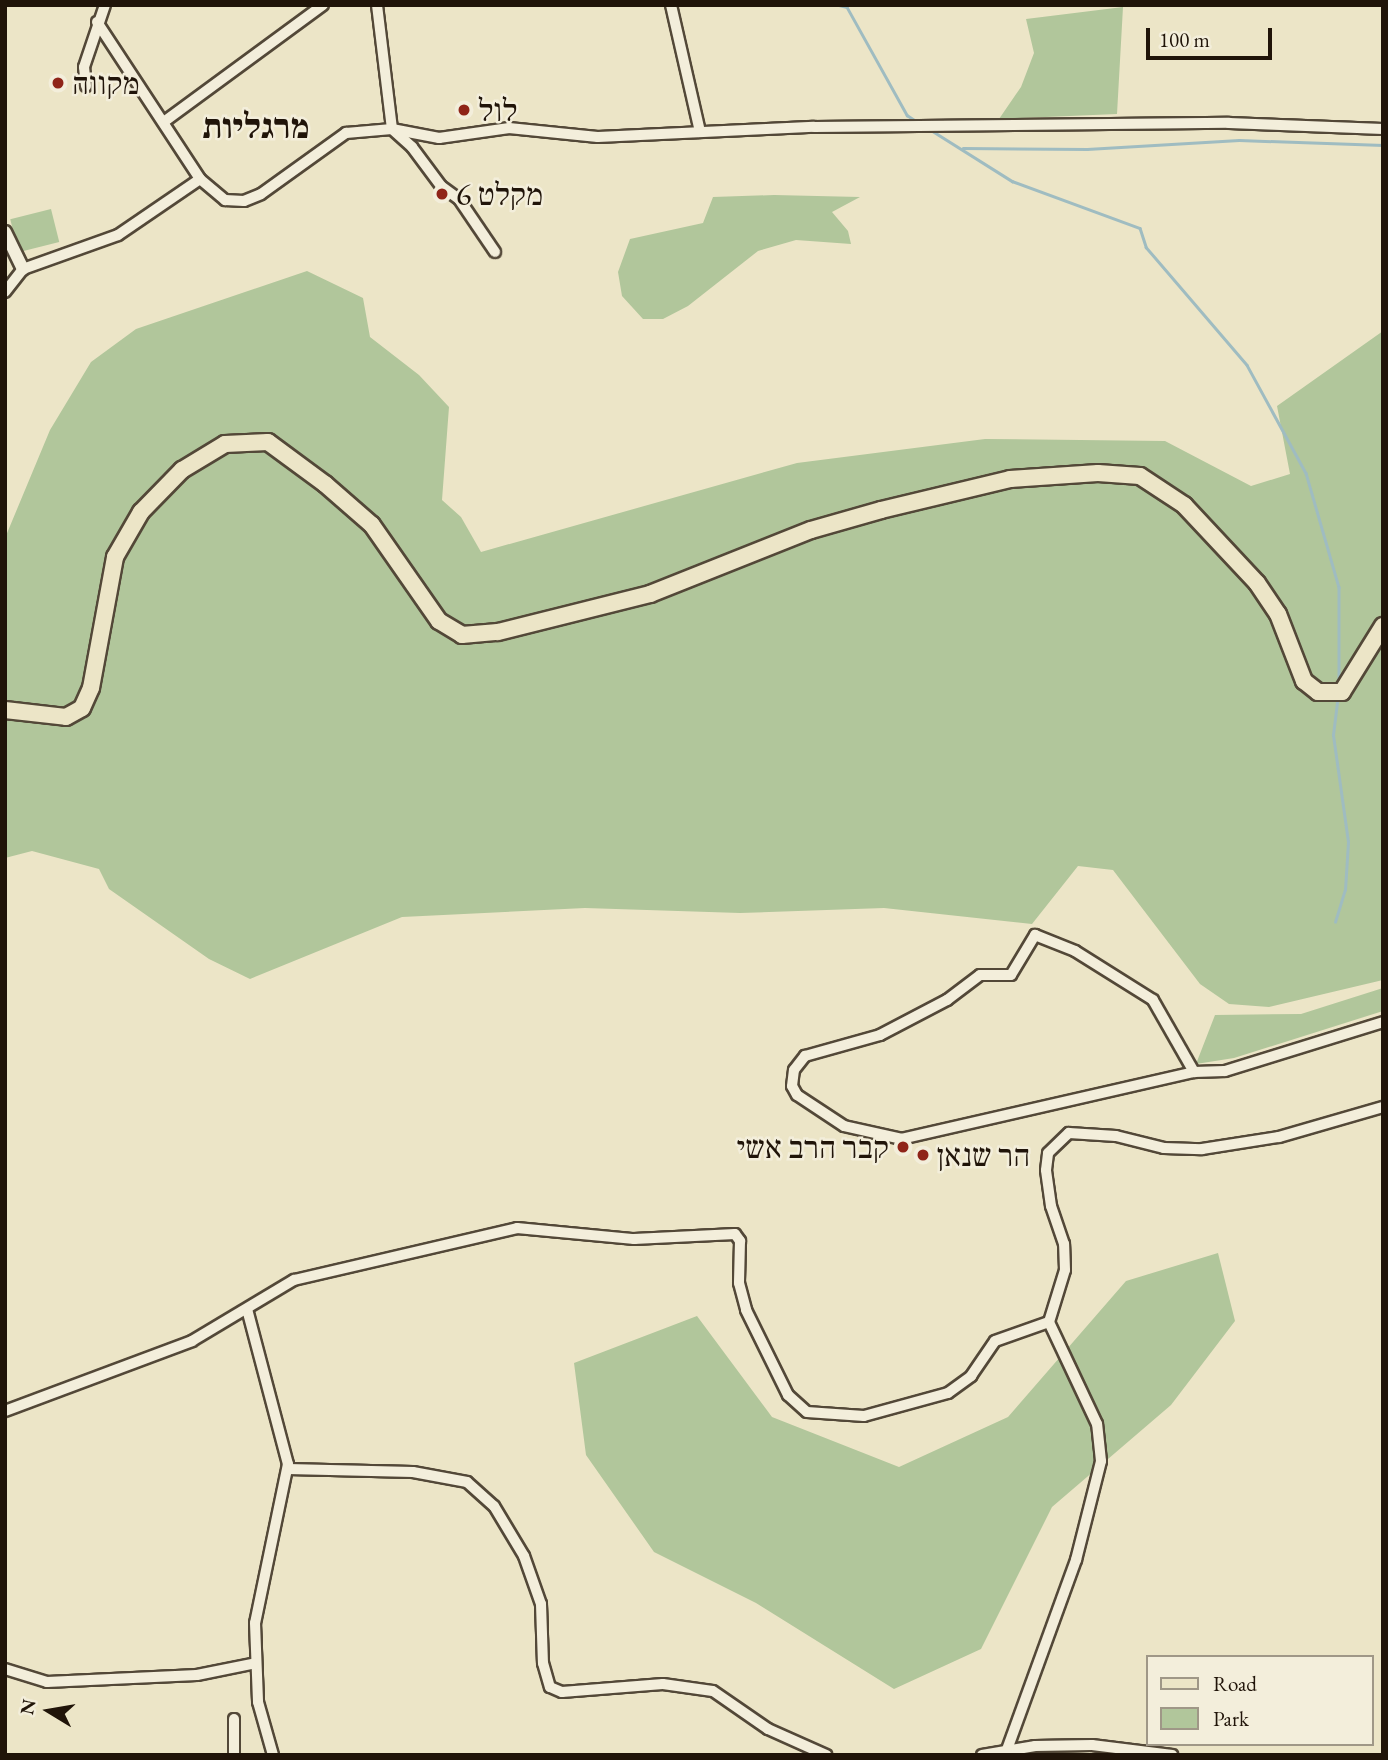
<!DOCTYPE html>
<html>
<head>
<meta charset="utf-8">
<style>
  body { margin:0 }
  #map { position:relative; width:1388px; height:1760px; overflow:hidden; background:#ece5c7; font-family:"EB Garamond","Frank Ruhl Libre",serif }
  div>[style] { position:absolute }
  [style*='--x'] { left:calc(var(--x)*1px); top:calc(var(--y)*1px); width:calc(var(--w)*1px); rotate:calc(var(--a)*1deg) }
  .green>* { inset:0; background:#b1c69b; transform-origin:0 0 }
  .stream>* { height:2.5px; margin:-1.25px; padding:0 1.25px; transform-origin:1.25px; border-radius:1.25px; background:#9fbcc1 }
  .roads { filter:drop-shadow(2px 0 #534838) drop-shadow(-2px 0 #534838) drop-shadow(0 2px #534838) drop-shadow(0 -2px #534838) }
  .minor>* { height:10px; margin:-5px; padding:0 5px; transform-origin:5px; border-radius:5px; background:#f3eedb }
  .tertiary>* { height:12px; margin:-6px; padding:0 6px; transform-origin:6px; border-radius:6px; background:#f3eedb }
  .primary>* { height:16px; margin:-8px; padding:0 8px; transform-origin:8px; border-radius:8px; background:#ece5c7 }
  .dots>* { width:19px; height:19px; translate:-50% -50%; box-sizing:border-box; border:4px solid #f3eedb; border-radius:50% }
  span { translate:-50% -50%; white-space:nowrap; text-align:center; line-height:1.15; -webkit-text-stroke:5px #f3eedb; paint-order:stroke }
  .poi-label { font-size:32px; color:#201409 }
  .left { translate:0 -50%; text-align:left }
  .right { translate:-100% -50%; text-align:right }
  .quarter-label { font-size:35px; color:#201409; font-weight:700 }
  .frame { position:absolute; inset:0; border:7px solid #201409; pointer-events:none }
  .legend { position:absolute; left:1146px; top:1655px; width:228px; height:91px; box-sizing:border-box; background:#f3eedb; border:2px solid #9f9787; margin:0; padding:9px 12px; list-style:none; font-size:21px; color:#201409 }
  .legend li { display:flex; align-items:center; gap:14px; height:35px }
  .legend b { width:35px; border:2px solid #9f9787 }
  .north { position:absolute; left:14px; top:1676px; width:70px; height:70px; -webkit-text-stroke:5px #f3eedb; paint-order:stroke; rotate:281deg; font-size:19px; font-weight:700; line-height:28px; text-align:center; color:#201409 }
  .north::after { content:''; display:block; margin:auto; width:24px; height:32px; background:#201409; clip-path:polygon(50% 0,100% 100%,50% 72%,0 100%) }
  .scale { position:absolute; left:1146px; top:28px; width:126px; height:32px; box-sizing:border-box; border:4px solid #201409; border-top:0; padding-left:9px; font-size:21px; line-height:24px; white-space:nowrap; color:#201409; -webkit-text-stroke:5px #f3eedb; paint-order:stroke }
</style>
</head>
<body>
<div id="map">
  <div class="green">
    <div style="clip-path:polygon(1123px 7px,1117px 114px,999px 119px,1021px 87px,1034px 53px,1026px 19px)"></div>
    <div style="clip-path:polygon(774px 195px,860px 197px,832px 212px,848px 231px,851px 244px,796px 240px,758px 251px,688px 306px,663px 319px,643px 319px,622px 296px,618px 272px,630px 239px,703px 223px,713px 197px)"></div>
    <div style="left:51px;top:209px;width:34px;height:42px;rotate:76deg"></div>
    <div style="clip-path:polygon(307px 271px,363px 298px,370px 337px,419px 375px,449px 407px,442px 500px,461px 517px,481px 552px,797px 463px,985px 439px,1165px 441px,1251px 486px,1290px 474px,1277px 406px,1383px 331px,1383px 980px,1269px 1007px,1229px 1004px,1200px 984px,1113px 870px,1078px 866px,1032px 924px,884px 908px,740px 913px,585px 908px,402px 917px,250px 979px,209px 959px,109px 889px,99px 869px,32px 851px,5px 858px,5px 538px,50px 430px,91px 362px,136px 329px)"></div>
    <div style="clip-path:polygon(1383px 988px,1383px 1011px,1234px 1058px,1196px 1064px,1215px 1015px,1301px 1014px)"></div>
    <div style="clip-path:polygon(1218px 1253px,1235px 1321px,1171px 1405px,1052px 1507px,981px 1649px,894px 1689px,756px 1603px,654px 1552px,586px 1455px,574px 1363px,697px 1316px,772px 1417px,899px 1467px,1008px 1417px,1126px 1281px)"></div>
  </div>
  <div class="stream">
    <div style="--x:839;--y:5;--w:8;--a:14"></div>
    <div style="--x:847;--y:7;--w:124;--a:60.9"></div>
    <div style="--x:907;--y:115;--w:14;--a:34"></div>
    <div style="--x:931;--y:130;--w:96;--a:32.2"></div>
    <div style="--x:1012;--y:181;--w:136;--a:20.2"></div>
    <div style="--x:1140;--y:228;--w:20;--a:72"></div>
    <div style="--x:1146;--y:247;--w:155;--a:49.4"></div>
    <div style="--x:1247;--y:365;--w:123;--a:61.4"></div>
    <div style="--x:1306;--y:473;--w:119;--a:73.9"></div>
    <div style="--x:1339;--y:587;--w:97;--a:90"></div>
    <div style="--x:963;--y:148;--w:124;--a:0.5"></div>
    <div style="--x:1087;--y:149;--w:152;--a:-3.4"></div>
    <div style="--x:1239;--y:140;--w:144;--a:2"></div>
    <div style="--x:1335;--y:922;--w:34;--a:-73"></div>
    <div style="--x:1345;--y:890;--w:48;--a:-86.4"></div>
    <div style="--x:1348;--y:842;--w:108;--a:-98"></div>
    <div style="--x:1333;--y:735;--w:38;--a:-83"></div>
  </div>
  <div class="roads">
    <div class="minor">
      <div style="--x:377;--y:5;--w:125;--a:83.1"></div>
      <div style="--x:392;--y:129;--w:27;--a:42"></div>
      <div style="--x:412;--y:147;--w:49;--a:53.4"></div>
      <div style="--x:441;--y:186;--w:22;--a:36"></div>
      <div style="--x:459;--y:199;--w:64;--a:55.8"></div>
      <div style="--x:671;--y:5;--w:130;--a:77.1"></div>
      <div style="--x:97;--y:22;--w:188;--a:56.7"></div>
      <div style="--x:200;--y:179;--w:33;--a:40"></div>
      <div style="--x:225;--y:200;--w:19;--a:3"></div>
      <div style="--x:244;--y:201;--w:18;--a:-22"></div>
      <div style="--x:261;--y:194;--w:105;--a:-35.7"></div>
      <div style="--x:346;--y:133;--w:46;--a:-5"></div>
      <div style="--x:392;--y:129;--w:48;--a:10.8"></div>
      <div style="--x:439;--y:138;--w:71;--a:-8.1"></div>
      <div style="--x:509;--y:128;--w:89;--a:5.8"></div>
      <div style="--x:598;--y:137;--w:216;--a:-2.7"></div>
      <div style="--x:814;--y:127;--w:415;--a:-0.6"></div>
      <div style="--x:1229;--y:123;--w:154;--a:2.2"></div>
      <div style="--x:86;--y:86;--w:19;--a:-96"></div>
      <div style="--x:84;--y:67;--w:65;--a:-71.3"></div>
      <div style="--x:165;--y:121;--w:196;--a:-36.3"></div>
      <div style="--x:5;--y:292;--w:29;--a:-52"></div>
      <div style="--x:23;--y:269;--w:101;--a:-19.7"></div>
      <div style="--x:118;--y:235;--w:99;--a:-34.3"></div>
      <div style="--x:1035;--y:935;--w:43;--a:21.8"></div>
      <div style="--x:1075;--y:951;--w:92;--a:32.1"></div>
      <div style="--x:1153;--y:1000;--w:83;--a:60.3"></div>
      <div style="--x:1194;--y:1072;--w:300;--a:167.1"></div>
      <div style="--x:902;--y:1139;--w:59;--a:-167.4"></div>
      <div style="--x:844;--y:1126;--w:56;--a:-146.6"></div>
      <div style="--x:797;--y:1095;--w:10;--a:-119"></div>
      <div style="--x:792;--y:1086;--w:16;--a:-83"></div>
      <div style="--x:794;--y:1070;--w:18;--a:-52"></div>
      <div style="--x:805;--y:1056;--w:78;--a:-15.6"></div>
      <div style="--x:880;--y:1035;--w:76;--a:-27.6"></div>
      <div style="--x:947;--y:1000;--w:41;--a:-37.1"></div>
      <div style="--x:980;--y:975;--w:31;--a:0"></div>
      <div style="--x:1011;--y:975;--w:47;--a:-59"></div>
      <div style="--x:1194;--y:1072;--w:31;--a:-2"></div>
      <div style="--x:1225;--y:1071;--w:165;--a:-17.2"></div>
      <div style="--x:247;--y:1309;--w:160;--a:75.2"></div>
      <div style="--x:288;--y:1464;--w:162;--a:101.7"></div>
      <div style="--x:255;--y:1623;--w:79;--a:87.8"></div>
      <div style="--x:258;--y:1702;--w:55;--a:74.2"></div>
      <div style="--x:5;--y:1411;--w:200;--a:-20.5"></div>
      <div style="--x:192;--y:1341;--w:119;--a:-30.9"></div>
      <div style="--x:294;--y:1280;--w:229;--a:-13.1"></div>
      <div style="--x:517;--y:1228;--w:118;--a:5.4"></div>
      <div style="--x:634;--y:1239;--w:101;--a:-2.8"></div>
      <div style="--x:735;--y:1234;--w:9;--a:54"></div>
      <div style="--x:740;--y:1241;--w:42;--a:91.4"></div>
      <div style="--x:739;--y:1283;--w:28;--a:75"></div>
      <div style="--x:746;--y:1310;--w:95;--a:63.7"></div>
      <div style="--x:788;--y:1395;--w:25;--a:42"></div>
      <div style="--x:807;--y:1412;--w:57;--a:4"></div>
      <div style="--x:864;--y:1416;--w:87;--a:-15.3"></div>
      <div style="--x:948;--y:1393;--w:29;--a:-36"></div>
      <div style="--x:971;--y:1376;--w:42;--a:-55.6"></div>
      <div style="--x:995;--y:1341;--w:57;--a:-19.4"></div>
      <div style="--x:1049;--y:1322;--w:54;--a:-72.9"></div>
      <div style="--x:1065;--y:1270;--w:26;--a:-92"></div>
      <div style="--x:1064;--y:1244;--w:40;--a:-108.9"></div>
      <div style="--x:1051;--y:1206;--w:36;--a:-98"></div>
      <div style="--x:1046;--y:1170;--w:17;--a:-83"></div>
      <div style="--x:1048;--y:1153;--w:29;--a:-44"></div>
      <div style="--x:1069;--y:1133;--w:47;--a:3.7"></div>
      <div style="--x:1116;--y:1136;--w:49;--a:14"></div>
      <div style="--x:1164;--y:1148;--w:38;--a:2"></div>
      <div style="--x:1202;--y:1149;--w:78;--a:-8.9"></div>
      <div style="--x:1279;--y:1137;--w:108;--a:-16.1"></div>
      <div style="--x:288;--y:1469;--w:125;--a:1.4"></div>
      <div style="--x:413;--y:1472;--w:55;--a:10.5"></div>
      <div style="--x:467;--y:1482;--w:36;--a:42"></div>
      <div style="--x:494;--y:1506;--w:58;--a:59"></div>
      <div style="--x:524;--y:1556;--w:51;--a:70.5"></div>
      <div style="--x:541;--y:1604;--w:59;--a:88.1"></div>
      <div style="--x:543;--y:1663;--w:25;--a:74"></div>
      <div style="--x:550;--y:1687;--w:13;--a:23"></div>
      <div style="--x:562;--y:1692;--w:101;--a:-4.5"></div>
      <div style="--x:663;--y:1684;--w:50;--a:8"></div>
      <div style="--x:713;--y:1691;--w:67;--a:34.6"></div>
      <div style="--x:768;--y:1729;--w:64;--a:24.1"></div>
      <div style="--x:5;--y:1669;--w:44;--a:17.2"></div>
      <div style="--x:47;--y:1682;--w:150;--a:-2.7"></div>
      <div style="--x:197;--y:1675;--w:60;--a:-11.5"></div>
      <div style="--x:234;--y:1719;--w:36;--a:90"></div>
      <div style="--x:982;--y:1755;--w:54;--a:-9.6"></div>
      <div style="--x:1035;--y:1746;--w:57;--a:-1"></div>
      <div style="--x:1092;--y:1745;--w:81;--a:7.1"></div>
      <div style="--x:1005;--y:1755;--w:208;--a:-70"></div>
      <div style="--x:1076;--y:1560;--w:102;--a:-75.8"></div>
      <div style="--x:1101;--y:1461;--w:37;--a:-96"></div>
      <div style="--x:1097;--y:1424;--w:113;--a:-115.2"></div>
    </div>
    <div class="tertiary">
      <div style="--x:5;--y:232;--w:41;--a:64.1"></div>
    </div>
    <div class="primary">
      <div style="--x:5;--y:710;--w:61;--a:6.5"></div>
      <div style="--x:66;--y:717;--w:18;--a:-29"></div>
      <div style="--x:82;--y:708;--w:22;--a:-66"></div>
      <div style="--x:91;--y:688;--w:133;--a:-79.6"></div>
      <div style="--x:115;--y:557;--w:52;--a:-60"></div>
      <div style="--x:141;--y:512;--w:59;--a:-45.7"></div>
      <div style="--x:182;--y:470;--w:50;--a:-31.2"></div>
      <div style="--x:225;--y:444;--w:43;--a:-2.7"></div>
      <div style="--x:268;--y:442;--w:71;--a:36.4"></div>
      <div style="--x:325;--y:484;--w:62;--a:41.1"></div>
      <div style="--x:372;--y:525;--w:117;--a:55.1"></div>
      <div style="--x:439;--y:621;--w:27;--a:31"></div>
      <div style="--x:462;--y:635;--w:36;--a:-5"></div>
      <div style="--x:498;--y:632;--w:157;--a:-14"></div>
      <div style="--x:650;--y:594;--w:173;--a:-21.7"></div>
      <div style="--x:811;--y:530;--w:73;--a:-15.9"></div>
      <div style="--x:881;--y:510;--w:133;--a:-13.5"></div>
      <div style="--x:1010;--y:479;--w:88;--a:-3.9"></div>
      <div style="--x:1098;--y:473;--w:42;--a:4.1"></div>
      <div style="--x:1140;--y:476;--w:53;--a:33.4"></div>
      <div style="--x:1184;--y:505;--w:107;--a:46.9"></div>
      <div style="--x:1257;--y:583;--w:37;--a:56"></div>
      <div style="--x:1278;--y:614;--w:72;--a:68.8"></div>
      <div style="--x:1304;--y:681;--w:18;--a:38"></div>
      <div style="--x:1318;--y:692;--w:24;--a:0"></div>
      <div style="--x:1342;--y:692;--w:78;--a:-58.2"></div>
    </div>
  </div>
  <div class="dots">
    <div style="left:58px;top:83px;background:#8f2418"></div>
    <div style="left:464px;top:110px;background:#8f2418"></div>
    <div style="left:442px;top:194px;background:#8f2418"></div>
    <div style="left:903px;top:1147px;background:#8f2418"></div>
    <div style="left:923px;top:1155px;background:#8f2418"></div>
  </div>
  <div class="poi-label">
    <span class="left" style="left:72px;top:83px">מקווה</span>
    <span class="left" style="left:478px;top:110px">לול</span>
    <span class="left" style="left:456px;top:194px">מקלט 6</span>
    <span class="right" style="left:889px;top:1147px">קבר הרב אשי</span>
    <span class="left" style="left:937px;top:1155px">הר שנאן</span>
  </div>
  <div class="quarter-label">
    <span style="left:256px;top:126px">מרגליות</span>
  </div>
  <div class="frame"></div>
  <ul class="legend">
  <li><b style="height:9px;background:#ece5c7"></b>Road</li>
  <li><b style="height:19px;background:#b1c69b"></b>Park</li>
  </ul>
  <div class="north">N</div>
  <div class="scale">100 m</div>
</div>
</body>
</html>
